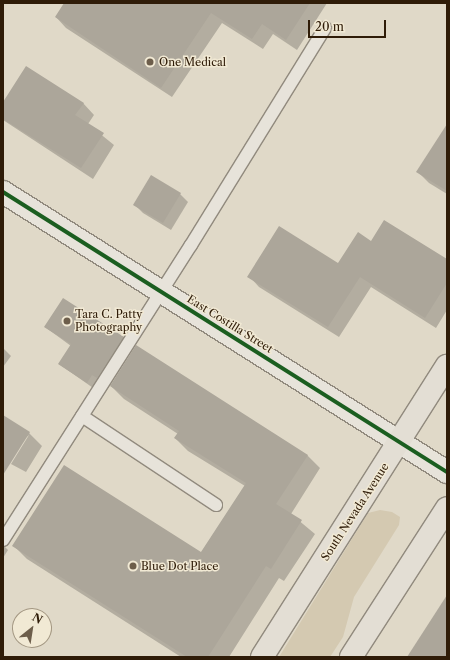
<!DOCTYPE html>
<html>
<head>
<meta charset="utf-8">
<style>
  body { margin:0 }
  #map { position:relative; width:450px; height:660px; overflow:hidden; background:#e0d9c8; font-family:"Libre Caslon Text",serif }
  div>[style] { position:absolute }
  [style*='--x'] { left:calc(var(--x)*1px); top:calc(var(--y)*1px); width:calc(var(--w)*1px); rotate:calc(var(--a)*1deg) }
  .green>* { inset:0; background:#d4c9b1 }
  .shadow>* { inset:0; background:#0003 }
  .building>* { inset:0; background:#aca69a; transform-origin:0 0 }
  .roads { filter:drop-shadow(1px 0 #918a7e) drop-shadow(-1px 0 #918a7e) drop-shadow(0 1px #918a7e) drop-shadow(0 -1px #918a7e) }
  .lane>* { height:12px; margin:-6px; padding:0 6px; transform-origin:6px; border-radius:6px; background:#e7e3da }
  .secondary>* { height:22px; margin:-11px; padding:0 11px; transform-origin:11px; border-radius:11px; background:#e7e3da }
  .primary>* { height:22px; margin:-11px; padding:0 11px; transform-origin:11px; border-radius:11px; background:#e3ded4 }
  .cycleway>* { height:4px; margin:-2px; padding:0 2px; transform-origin:2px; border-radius:2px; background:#1b5e20 }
  .dots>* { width:11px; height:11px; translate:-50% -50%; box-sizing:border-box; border:2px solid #f1e9d4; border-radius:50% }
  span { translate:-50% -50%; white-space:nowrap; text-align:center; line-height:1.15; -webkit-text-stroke:3px #f1e9d4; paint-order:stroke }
  .poi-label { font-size:11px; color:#2f1c08 }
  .left { translate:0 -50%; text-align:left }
  .street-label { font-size:11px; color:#2f1c08 }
  .frame { position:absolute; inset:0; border:4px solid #2f1c08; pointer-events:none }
  .north { position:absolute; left:12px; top:608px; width:40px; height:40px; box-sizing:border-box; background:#f1e9d4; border:1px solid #a39782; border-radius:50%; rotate:30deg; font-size:11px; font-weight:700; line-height:16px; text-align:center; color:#2f1c08 }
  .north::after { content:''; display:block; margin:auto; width:14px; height:18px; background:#6d5e4b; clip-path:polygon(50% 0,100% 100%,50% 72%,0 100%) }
  .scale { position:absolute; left:308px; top:20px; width:78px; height:18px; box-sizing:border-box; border:2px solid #2f1c08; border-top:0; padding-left:5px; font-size:12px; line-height:14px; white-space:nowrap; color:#2f1c08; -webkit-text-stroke:3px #f1e9d4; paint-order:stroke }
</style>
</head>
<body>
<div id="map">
  <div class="green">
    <div style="clip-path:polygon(380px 510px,392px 512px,400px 517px,399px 525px,354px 597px,343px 637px,330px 657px,279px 657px,368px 513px)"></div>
  </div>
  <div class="shadow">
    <div style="clip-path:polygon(65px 3px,327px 3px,297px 50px,273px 34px,263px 49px,222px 23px,172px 97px,66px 28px,56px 17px)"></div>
    <div style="clip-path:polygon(83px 103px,94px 115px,88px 124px,114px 145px,93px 179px,3px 120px,3px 104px)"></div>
    <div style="clip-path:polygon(447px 126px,447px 194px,429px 183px,418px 172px)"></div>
    <div style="clip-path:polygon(180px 194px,188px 202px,171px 230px,143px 213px,135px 205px)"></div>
    <div style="clip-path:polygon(372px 242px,447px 260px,447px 310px,436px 328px,371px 287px,339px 337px,259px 287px,249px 276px,338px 265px)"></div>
    <div style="clip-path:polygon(45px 327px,123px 337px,131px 346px,96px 390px,59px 364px,71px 346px)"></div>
    <div style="clip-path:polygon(3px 348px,11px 356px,3px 367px)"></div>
    <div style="clip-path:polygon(111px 386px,307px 455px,320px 468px,291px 514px,315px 534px,284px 581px,279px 578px,229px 657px,181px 657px,27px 559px,14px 546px,201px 553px,245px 486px,188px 451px,175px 438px,178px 434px,124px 399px)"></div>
    <div style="clip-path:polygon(3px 416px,29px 433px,42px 446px,26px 472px,11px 464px,29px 435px,3px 458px)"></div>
    <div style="clip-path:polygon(3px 545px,8px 550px,3px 558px)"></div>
  </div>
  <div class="building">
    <div style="clip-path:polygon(64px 3px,310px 3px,286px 40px,262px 24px,252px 39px,211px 13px,161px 88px,55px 17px)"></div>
    <div style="clip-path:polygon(26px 66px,84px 103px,75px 115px,104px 133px,81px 168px,3px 119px,3px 102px)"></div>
    <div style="clip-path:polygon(447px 124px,447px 191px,416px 172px)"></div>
    <div style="left:151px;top:175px;width:35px;height:35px;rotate:31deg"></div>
    <div style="clip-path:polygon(384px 220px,447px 259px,447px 283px,425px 318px,360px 277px,328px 327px,247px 277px,279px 226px,338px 263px,358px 232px,371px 241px)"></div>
    <div style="clip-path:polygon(63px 298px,124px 337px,97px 378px,92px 375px,87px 383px,58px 364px,71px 344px,44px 327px)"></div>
    <div style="clip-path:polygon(136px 345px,308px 455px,276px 504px,302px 520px,271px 569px,266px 566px,208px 657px,187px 657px,12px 546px,64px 465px,201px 552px,246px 483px,174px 438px,179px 431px,110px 386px)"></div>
    <div style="clip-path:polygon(3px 415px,30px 432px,3px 475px)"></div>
    <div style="clip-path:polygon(447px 595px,447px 657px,407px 657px)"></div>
  </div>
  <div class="roads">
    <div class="lane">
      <div style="--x:82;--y:416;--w:161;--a:33.6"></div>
      <div style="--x:3;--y:540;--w:350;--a:-57.5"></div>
      <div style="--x:191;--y:245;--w:255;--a:-58.3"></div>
    </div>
    <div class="secondary">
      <div style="--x:3;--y:192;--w:525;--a:32.24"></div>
    </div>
    <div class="primary">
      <div style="--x:262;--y:657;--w:345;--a:-57.6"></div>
      <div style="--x:351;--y:657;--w:177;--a:-57.2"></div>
    </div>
  </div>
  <div class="cycleway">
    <div style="--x:3;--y:192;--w:525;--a:32.24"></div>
  </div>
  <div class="dots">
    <div style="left:150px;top:62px;background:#6d5e4b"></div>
    <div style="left:67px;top:321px;background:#6d5e4b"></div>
    <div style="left:133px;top:566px;background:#6d5e4b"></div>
  </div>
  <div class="poi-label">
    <span class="left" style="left:159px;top:62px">One Medical</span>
    <span class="left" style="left:75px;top:321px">Tara C. Patty<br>Photography</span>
    <span class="left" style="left:141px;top:566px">Blue Dot Place</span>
  </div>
  <div class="street-label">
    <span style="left:230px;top:324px;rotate:32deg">East Costilla Street</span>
    <span style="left:355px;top:512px;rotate:-57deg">South Nevada Avenue</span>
  </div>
  <div class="frame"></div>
  <div class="north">N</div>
  <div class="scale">20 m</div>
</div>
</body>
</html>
